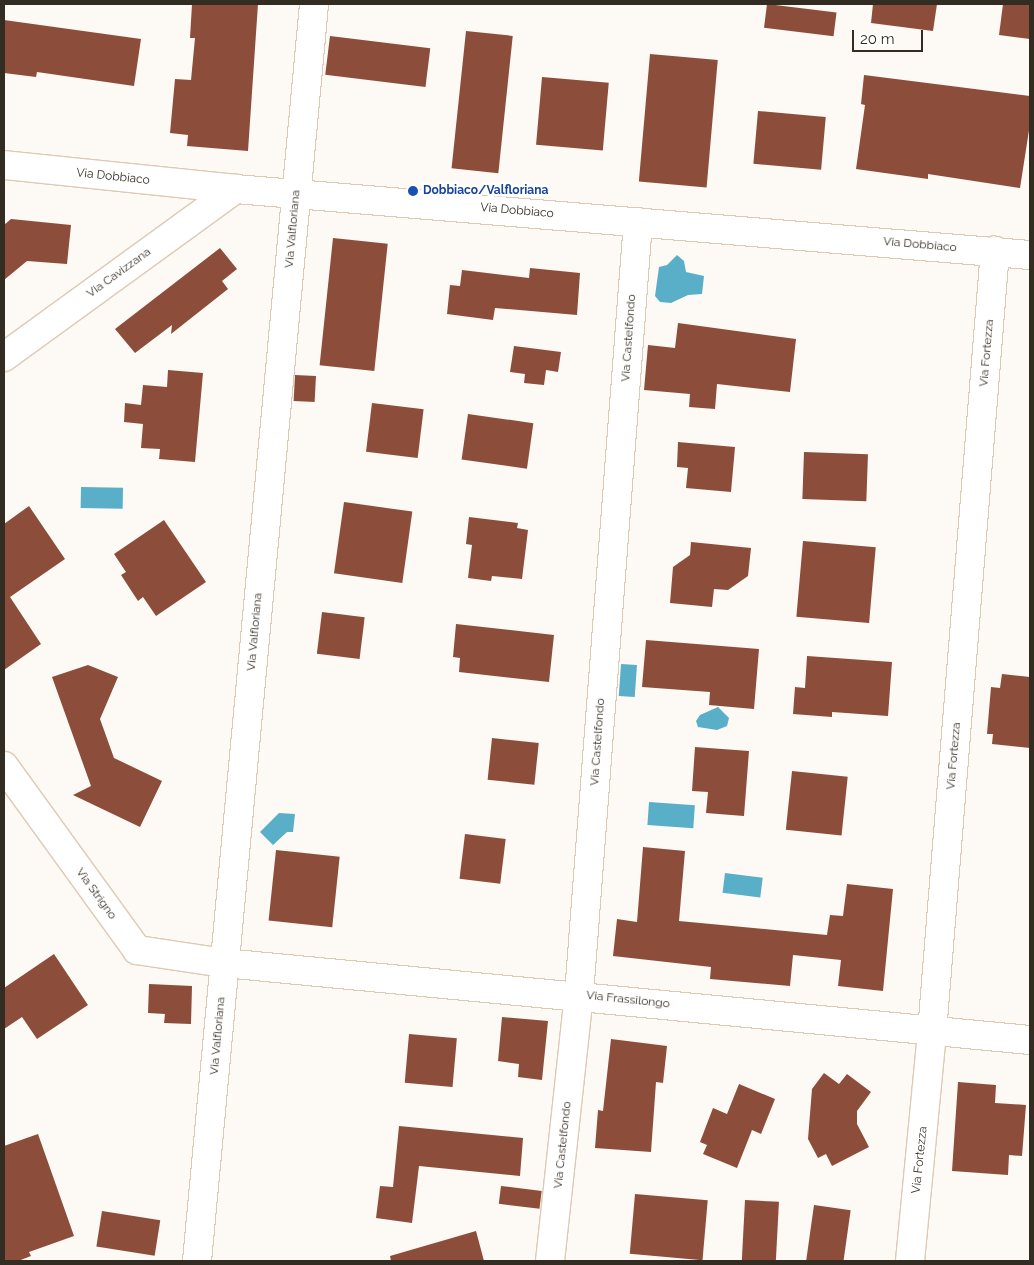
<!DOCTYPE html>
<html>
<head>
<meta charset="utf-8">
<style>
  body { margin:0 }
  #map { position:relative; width:1034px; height:1265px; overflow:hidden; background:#fdf9f5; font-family:Raleway,sans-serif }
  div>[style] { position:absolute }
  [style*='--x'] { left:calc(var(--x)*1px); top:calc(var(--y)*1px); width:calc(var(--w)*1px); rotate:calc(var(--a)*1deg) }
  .water>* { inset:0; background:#59afc7; transform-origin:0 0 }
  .building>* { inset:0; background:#8c4d3a; transform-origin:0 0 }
  .roads { filter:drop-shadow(1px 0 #ddcab4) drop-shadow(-1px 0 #ddcab4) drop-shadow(0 1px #ddcab4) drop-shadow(0 -1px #ddcab4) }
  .minor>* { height:28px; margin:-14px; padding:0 14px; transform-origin:14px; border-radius:14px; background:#fff }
  .dots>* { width:14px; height:14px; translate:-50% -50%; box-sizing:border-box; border:2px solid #fff; border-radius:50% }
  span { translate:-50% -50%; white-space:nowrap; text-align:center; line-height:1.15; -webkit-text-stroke:5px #fff; paint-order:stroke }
  .street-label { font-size:12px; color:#332c23 }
  .transit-label { font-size:12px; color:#164399; font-weight:700 }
  .left { translate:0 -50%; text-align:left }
  .frame { position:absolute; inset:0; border:5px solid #332c23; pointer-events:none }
  .scale { position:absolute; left:852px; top:30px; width:71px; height:22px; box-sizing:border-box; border:2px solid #332c23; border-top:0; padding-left:6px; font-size:15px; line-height:18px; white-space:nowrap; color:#332c23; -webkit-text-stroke:4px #fff; paint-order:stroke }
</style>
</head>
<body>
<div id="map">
  <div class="water">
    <div style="clip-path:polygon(677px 255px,684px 261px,686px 272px,704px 276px,702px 294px,688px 295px,671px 303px,660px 302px,655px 296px,659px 267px,667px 265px)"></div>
    <div style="left:81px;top:487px;width:42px;height:21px;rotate:1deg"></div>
    <div style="left:621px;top:664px;width:16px;height:32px;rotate:4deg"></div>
    <div style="clip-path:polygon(718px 707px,729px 718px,727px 726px,717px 730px,698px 727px,696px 721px,700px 715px)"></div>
    <div style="left:649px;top:802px;width:46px;height:23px;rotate:4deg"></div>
    <div style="clip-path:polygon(279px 813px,295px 814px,293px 832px,287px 832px,273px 845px,260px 832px)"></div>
    <div style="left:725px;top:873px;width:38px;height:20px;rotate:7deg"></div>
  </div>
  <div class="building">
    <div style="clip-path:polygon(192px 4px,258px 4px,248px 151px,187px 146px,188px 135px,170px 133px,175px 79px,191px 80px,195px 38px,190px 38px)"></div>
    <div style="left:767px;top:4px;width:70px;height:24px;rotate:7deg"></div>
    <div style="clip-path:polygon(873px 4px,937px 4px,933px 31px,871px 23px)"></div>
    <div style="clip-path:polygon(1003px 4px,1030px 4px,1030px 39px,999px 35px)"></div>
    <div style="clip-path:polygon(4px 20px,141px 39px,134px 86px,37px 72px,36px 77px,4px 73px)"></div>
    <div style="left:466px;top:31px;width:47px;height:138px;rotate:6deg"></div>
    <div style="left:330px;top:36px;width:101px;height:39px;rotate:7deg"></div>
    <div style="left:650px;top:54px;width:68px;height:128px;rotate:5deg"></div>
    <div style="clip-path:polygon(864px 75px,1030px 96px,1030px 124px,1020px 188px,928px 174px,928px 179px,856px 169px,865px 105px,861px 104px)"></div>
    <div style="left:542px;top:77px;width:67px;height:68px;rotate:5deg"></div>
    <div style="left:758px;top:111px;width:68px;height:53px;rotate:5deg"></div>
    <div style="clip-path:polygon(11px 219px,71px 225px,67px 264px,27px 261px,4px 280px,4px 225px)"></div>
    <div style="left:333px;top:238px;width:55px;height:128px;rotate:6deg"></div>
    <div style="clip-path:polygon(220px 248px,237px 269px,222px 281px,228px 289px,171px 334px,172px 325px,135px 353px,115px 329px)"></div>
    <div style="clip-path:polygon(530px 268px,580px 273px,577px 315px,495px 308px,493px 320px,447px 314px,450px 285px,460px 286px,462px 270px,529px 278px)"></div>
    <div style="clip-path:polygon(678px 323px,796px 339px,790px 392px,717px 384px,715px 409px,689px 407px,690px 394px,644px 390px,648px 345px,675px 348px)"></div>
    <div style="clip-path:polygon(514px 346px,561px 352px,558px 372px,546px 370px,544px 385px,524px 383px,525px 374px,510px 372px)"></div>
    <div style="clip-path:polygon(168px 370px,203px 373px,195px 462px,159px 459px,160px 449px,141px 448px,143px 424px,124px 422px,125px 403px,141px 405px,143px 385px,167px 387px)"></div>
    <div style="left:295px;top:375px;width:21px;height:26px;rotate:3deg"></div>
    <div style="left:372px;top:403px;width:52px;height:49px;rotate:7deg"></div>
    <div style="left:468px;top:414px;width:66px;height:46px;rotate:8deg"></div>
    <div style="clip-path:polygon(678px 442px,735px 447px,731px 492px,686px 488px,688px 468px,677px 467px)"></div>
    <div style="left:804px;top:452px;width:64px;height:47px;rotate:2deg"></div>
    <div style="left:344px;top:502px;width:69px;height:72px;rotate:8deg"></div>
    <div style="clip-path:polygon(29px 506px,65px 559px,10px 597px,41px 644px,4px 670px,4px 524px)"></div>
    <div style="clip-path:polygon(469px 517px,518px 523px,517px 528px,528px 530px,522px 579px,492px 576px,491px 581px,468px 578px,472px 545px,466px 544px)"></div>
    <div style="clip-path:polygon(164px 520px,206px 582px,156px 616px,143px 597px,138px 601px,121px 575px,126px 572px,114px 554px)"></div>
    <div style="left:803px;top:541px;width:73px;height:76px;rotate:5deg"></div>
    <div style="clip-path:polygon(691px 542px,751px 548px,748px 576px,728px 590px,714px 589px,712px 607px,670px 603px,673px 567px,690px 555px)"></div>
    <div style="left:322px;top:612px;width:43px;height:42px;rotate:7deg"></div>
    <div style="clip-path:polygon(456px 624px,554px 635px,549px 682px,459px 672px,460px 658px,453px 657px)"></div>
    <div style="clip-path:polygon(646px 640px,759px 649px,754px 709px,709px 705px,710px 692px,642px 687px)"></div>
    <div style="clip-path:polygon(807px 656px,892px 662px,888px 716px,832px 712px,832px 717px,793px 714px,795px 687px,805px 688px)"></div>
    <div style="clip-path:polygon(88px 665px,118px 677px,100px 719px,114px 758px,162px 781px,140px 827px,73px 795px,91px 786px,52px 677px)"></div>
    <div style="clip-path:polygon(1002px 674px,1030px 677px,1030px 748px,992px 744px,993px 734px,987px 734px,991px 687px,1000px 688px)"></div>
    <div style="left:492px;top:738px;width:47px;height:42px;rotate:6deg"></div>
    <div style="clip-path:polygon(695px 747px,749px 751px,744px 816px,706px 813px,708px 792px,692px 791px)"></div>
    <div style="left:792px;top:771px;width:56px;height:59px;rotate:6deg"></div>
    <div style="left:465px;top:834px;width:41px;height:45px;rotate:7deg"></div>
    <div style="clip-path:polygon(643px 847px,685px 851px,679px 921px,827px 935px,830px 915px,843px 916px,847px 884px,893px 889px,883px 991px,838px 986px,841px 960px,793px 955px,790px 986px,710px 979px,711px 967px,613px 956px,617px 919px,637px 922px)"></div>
    <div style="left:276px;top:850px;width:64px;height:71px;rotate:6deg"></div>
    <div style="clip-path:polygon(54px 954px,88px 1005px,37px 1039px,22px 1017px,4px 1029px,4px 988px)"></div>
    <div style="clip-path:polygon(149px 984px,192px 986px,191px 1024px,164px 1023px,165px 1014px,148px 1013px)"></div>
    <div style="clip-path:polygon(502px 1017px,548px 1021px,542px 1080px,518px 1077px,519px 1064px,498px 1061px)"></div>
    <div style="left:409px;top:1034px;width:48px;height:49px;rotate:5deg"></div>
    <div style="clip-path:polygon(611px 1039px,667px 1046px,663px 1083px,656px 1082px,651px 1152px,595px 1148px,598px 1110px,603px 1111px)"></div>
    <div style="clip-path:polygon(824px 1073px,839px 1084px,847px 1074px,871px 1092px,857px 1111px,857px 1124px,869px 1147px,832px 1166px,826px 1154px,818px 1158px,808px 1139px,812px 1089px)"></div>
    <div style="clip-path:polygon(958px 1082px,996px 1085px,995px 1103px,1026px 1105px,1022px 1156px,1009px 1155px,1008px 1175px,952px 1171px)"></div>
    <div style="clip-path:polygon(739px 1084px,775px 1099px,761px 1134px,752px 1130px,737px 1168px,703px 1154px,707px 1145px,700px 1142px,713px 1108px,727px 1114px)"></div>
    <div style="clip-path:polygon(399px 1126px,523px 1138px,520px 1176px,419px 1166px,412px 1223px,376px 1218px,380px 1186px,393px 1187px)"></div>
    <div style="clip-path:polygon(38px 1134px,74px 1236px,29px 1252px,31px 1256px,18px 1261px,4px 1261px,4px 1146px)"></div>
    <div style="left:501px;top:1186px;width:41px;height:18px;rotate:7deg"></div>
    <div style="left:635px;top:1194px;width:73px;height:60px;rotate:5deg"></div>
    <div style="left:745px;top:1200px;width:34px;height:61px;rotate:3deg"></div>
    <div style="left:814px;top:1205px;width:37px;height:57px;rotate:8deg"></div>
    <div style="left:102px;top:1211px;width:59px;height:36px;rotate:9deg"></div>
    <div style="clip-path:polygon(476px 1231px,484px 1261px,391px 1261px,390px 1256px)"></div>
  </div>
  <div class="roads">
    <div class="minor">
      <div style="--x:4;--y:165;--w:232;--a:5.9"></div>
      <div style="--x:235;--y:189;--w:798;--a:4.75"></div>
      <div style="--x:4;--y:357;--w:286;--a:-36"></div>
      <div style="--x:4;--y:766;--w:227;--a:54.1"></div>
      <div style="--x:137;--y:950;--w:88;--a:8.5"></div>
      <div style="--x:224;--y:963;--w:810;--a:5.46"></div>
      <div style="--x:197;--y:1261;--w:1262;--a:-84.68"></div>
      <div style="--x:550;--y:1261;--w:269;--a:-83.8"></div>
      <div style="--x:579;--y:994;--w:774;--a:-85.63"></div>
      <div style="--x:910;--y:1261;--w:230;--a:-84.5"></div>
      <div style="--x:932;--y:1032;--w:784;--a:-85.39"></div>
    </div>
  </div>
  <div class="dots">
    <div style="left:413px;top:191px;background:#1a4fb4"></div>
  </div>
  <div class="street-label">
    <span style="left:113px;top:177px;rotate:6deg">Via Dobbiaco</span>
    <span style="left:517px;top:211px;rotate:5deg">Via Dobbiaco</span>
    <span style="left:293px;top:229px;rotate:-85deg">Via Valfloriana</span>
    <span style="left:920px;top:245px;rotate:5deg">Via Dobbiaco</span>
    <span style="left:119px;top:273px;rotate:-36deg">Via Cavizzana</span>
    <span style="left:629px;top:338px;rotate:-86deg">Via Castelfondo</span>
    <span style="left:987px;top:353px;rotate:-85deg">Via Fortezza</span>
    <span style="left:255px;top:632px;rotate:-85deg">Via Valfloriana</span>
    <span style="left:598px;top:742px;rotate:-86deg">Via Castelfondo</span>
    <span style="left:954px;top:756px;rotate:-85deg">Via Fortezza</span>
    <span style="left:96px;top:894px;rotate:54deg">Via Strigno</span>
    <span style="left:628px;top:1000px;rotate:6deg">Via Frassilongo</span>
    <span style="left:218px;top:1036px;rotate:-85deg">Via Valfloriana</span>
    <span style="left:563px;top:1145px;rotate:-84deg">Via Castelfondo</span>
    <span style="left:920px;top:1160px;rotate:-84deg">Via Fortezza</span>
  </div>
  <div class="transit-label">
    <span class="left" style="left:423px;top:191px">Dobbiaco/Valfloriana</span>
  </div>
  <div class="frame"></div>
  <div class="scale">20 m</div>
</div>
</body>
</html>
